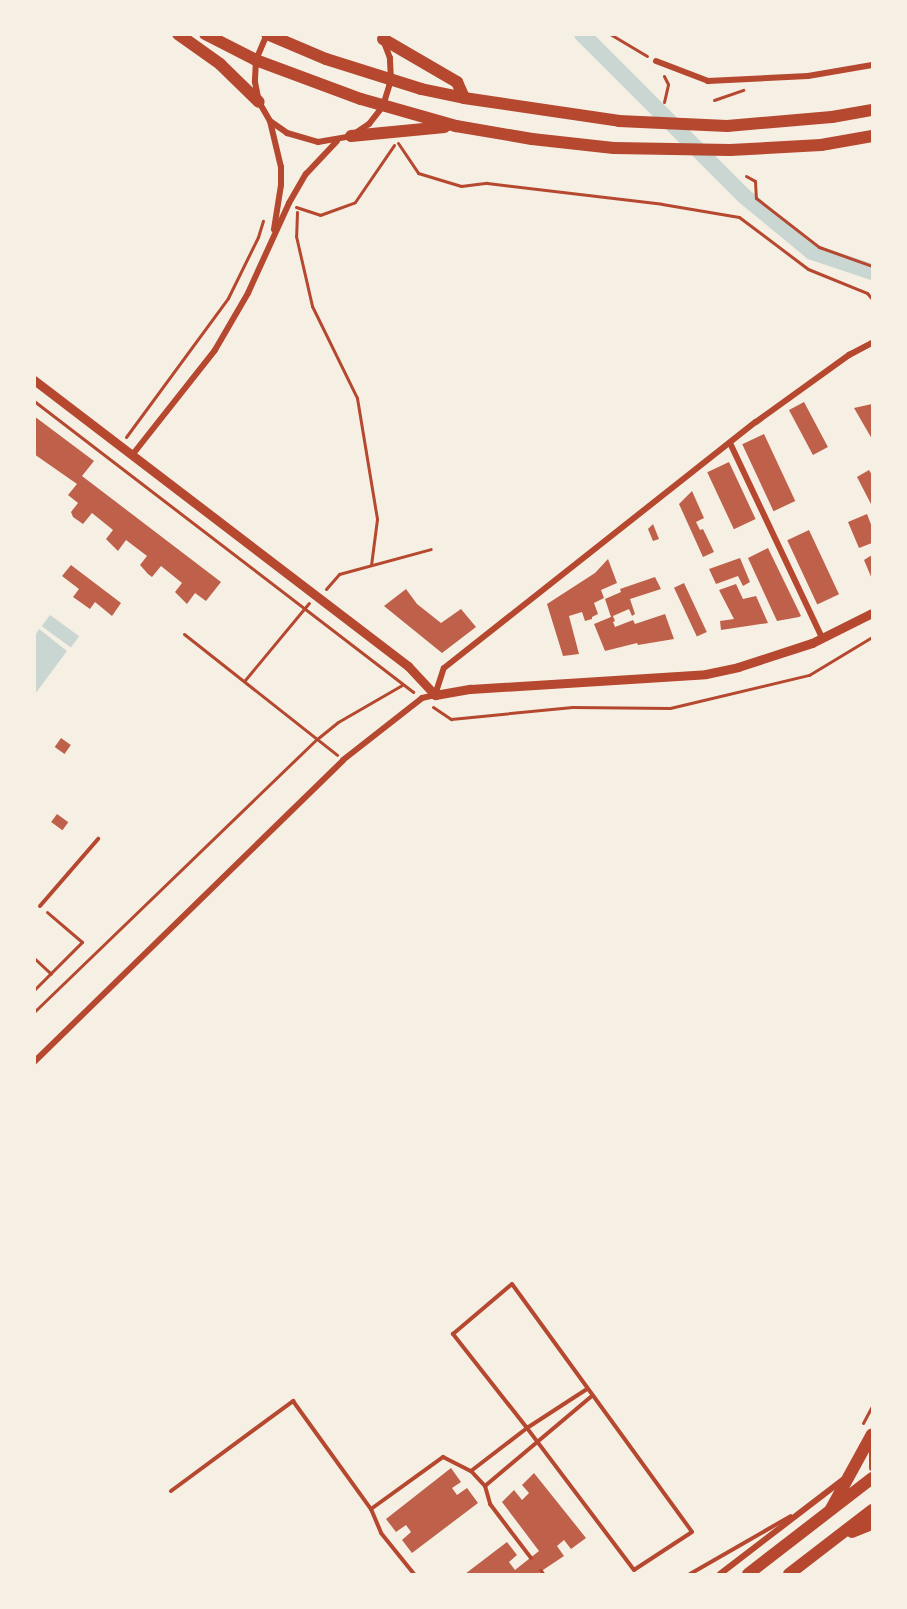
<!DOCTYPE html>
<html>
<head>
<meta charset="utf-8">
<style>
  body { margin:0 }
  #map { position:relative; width:907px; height:1609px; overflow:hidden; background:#f6efe4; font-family:Jost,sans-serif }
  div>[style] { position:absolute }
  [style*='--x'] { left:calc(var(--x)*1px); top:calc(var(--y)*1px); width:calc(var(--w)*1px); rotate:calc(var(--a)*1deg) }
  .water>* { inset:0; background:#c9d6d2; transform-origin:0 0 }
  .canal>* { height:16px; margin:-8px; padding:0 8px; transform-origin:8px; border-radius:8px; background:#c9d6d2 }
  .building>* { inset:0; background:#bf614a; transform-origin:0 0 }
  .path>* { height:3px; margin:-1.5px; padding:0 1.5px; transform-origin:1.5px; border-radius:1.5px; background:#b5482f }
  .service>* { height:4px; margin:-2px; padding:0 2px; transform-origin:2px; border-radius:2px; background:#b5482f }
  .minor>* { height:6px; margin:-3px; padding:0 3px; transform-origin:3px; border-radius:3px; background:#b5482f }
  .tertiary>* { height:9px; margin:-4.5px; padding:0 4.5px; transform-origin:4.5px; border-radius:4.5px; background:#b5482f }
  .primary>* { height:12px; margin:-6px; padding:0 6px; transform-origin:6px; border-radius:6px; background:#b5482f }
  .trunk>* { height:12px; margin:-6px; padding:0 6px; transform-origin:6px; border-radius:6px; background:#b5482f }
  span { translate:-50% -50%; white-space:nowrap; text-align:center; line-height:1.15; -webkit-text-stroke:4.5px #f6efe4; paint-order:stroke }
  .frame { position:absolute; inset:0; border:36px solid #f6efe4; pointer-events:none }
</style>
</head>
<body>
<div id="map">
  <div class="water">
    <div style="left:50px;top:615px;width:36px;height:14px;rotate:36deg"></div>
    <div style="clip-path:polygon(39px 629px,67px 651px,35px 694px,35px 636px)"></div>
  </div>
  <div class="canal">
    <div style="--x:582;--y:34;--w:229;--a:45"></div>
    <div style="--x:744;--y:196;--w:88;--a:39.5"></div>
    <div style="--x:812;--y:252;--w:63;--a:18.4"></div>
  </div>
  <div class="building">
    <div style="left:804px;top:402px;width:51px;height:17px;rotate:62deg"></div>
    <div style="clip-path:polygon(872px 404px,872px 439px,854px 408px)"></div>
    <div style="clip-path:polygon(34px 416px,94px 461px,82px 476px,221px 582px,206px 601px,195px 593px,187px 604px,175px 592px,182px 583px,161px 566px,152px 577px,148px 574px,140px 565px,147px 556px,126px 540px,118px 551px,106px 539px,113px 530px,92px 513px,83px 524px,73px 517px,71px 512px,78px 503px,68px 495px,77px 484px,34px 454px)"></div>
    <div style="left:764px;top:434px;width:74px;height:24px;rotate:65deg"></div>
    <div style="left:729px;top:462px;width:63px;height:24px;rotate:65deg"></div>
    <div style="clip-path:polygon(869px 470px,872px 475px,872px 506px,857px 477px)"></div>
    <div style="clip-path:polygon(692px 491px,704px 518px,696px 522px,700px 530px,703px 529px,714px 552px,703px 557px,679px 504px)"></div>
    <div style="clip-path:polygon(867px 514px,872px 527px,872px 543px,859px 548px,848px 522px)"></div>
    <div style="clip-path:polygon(653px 524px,659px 539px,653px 541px,648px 529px)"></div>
    <div style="left:809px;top:530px;width:71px;height:24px;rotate:65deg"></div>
    <div style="clip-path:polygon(768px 548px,801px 616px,799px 617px,777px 621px,748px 558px)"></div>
    <div style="clip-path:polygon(872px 555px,872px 579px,864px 560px)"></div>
    <div style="clip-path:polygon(740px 558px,750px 582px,743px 586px,738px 576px,716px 584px,709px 569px)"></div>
    <div style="clip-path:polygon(608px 559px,617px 583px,601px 590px,604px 598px,594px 603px,598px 614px,592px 617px,592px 619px,585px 621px,582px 612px,569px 616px,579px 654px,563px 656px,547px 604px,595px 573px)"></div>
    <div style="clip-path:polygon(71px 565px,121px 603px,112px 616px,95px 602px,90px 609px,73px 597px,79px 589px,62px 576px)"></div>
    <div style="clip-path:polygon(655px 577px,661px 589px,630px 599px,635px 614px,632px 616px,629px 609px,613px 616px,615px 621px,613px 622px,615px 627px,633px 620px,635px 624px,665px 614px,674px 639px,638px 645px,637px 643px,605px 651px,594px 624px,611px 617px,605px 599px,621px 592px,620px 589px)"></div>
    <div style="left:684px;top:583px;width:54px;height:11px;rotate:65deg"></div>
    <div style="clip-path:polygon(736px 584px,743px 599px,756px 596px,768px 623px,721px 630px,720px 621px,734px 619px,719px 590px)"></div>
    <div style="clip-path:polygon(406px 589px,417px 604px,441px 623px,461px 609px,476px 627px,442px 653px,384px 606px)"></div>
    <div style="left:61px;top:738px;width:12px;height:11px;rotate:35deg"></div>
    <div style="left:57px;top:814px;width:14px;height:10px;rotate:36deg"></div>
    <div style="clip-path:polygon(451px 1468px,461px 1482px,452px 1488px,457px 1495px,467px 1488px,478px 1503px,412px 1553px,402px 1540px,411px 1532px,406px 1525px,396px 1532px,386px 1519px)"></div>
    <div style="clip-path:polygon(534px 1473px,586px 1538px,571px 1549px,564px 1540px,557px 1546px,564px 1556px,537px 1574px,465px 1574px,507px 1542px,517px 1555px,509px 1562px,515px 1570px,539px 1551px,502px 1502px,514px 1490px,522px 1500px,529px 1493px,522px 1485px)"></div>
  </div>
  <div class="path">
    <div style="--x:610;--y:34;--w:43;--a:30.7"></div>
    <div style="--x:714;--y:100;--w:31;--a:-19"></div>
    <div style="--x:664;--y:102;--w:18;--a:-77"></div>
    <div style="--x:668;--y:84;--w:9;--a:-117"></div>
    <div style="--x:398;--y:143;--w:36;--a:56"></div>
    <div style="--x:418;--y:173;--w:45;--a:16.8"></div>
    <div style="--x:461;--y:186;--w:26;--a:-7"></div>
    <div style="--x:487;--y:183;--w:176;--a:6.8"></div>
    <div style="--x:662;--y:204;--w:78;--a:9.6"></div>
    <div style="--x:739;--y:217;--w:86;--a:37"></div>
    <div style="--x:808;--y:269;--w:64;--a:22.1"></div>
    <div style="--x:867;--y:293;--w:8;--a:50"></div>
    <div style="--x:746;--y:176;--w:10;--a:29"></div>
    <div style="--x:755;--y:181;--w:17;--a:87"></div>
    <div style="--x:756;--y:198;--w:80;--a:37.9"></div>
    <div style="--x:819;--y:247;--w:56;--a:19.7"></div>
    <div style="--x:296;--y:207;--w:25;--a:18"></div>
    <div style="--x:320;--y:215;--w:37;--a:-20"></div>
    <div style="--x:355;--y:202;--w:69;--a:-55.6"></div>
    <div style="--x:297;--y:212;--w:24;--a:92"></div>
    <div style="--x:296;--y:236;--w:72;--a:77.1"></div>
    <div style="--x:312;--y:306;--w:102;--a:63.9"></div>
    <div style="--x:357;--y:398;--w:123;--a:80.6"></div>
    <div style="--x:377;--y:519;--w:46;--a:97.4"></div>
    <div style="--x:34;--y:401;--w:478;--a:37.5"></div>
    <div style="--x:126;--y:437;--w:172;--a:-53.7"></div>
    <div style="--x:228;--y:298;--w:68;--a:-63.8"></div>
    <div style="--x:258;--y:237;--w:17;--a:-73"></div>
    <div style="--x:326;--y:589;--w:20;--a:-49"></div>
    <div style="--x:339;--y:574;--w:95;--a:-15.2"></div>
    <div style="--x:184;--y:634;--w:195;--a:38.3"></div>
    <div style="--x:245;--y:680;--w:100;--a:-50.3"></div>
    <div style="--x:433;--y:707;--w:22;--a:34"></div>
    <div style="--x:451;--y:719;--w:122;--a:-5.7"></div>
    <div style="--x:572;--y:707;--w:98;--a:0.6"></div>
    <div style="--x:670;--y:708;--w:143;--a:-13.4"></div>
    <div style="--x:809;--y:675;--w:74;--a:-31.1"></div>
    <div style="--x:34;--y:958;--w:23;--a:43"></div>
    <div style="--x:34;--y:990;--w:68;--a:-45"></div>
    <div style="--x:82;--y:942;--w:46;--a:-139.4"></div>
    <div style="--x:34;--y:1012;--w:393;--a:-44"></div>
    <div style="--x:317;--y:739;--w:27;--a:-39"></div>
    <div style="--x:338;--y:722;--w:74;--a:-30"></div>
    <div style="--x:863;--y:1423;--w:19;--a:-62"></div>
  </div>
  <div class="service">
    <div style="--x:40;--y:906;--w:89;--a:-49.1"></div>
    <div style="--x:471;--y:1471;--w:71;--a:-37.5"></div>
    <div style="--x:527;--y:1428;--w:120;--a:-128.2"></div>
    <div style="--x:453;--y:1334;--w:77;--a:-40.3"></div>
    <div style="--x:512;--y:1284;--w:306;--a:54"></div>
    <div style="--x:692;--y:1532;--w:69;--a:146.8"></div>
    <div style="--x:634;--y:1570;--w:178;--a:-127"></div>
    <div style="--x:527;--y:1428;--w:72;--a:-33"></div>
    <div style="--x:485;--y:1486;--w:19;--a:74"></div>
    <div style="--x:490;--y:1504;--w:68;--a:52.8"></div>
    <div style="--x:171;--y:1491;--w:152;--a:-36.4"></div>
    <div style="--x:293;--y:1401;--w:133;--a:54.2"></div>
    <div style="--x:371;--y:1509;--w:89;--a:-35.8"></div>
    <div style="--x:443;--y:1457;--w:31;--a:27"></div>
    <div style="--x:471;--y:1471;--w:21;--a:47"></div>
    <div style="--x:485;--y:1486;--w:140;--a:-40.1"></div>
    <div style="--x:371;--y:1509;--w:26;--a:67"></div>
    <div style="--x:381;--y:1533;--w:53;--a:51.2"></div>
    <div style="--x:541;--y:1571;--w:4;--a:56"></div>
    <div style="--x:690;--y:1574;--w:116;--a:-29.9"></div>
  </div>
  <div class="minor">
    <div style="--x:267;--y:34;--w:28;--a:113"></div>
    <div style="--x:256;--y:60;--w:22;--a:93"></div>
    <div style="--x:255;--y:82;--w:20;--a:79"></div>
    <div style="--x:259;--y:102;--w:22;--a:60"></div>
    <div style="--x:270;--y:121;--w:21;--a:35"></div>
    <div style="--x:287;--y:133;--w:32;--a:16"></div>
    <div style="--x:318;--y:142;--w:34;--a:-10"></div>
    <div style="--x:351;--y:136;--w:22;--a:-34"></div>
    <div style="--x:369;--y:124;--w:23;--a:-52"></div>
    <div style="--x:383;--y:106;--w:27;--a:-73"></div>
    <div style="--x:391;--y:80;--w:22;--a:-93"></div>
    <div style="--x:390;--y:58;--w:17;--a:-111"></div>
    <div style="--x:656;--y:61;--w:56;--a:21"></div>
    <div style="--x:708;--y:81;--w:100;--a:-2.9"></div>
    <div style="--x:808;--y:76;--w:65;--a:-9.8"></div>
    <div style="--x:270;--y:121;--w:47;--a:76.6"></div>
    <div style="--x:281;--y:167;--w:18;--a:90"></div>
    <div style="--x:281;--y:185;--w:45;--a:99"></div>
    <div style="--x:730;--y:443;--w:216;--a:64.7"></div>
    <div style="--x:133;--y:454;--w:132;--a:-51.7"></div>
    <div style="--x:215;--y:350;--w:66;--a:-59.9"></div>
    <div style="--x:248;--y:293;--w:99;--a:-65.5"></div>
    <div style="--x:289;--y:203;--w:34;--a:-60"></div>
    <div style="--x:306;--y:174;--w:45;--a:-46.8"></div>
    <div style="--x:34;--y:1062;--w:432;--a:-44.3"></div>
    <div style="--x:343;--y:760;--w:100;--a:-38.1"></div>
    <div style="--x:422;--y:698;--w:13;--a:-13"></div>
    <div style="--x:435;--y:695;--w:28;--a:-72"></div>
    <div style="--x:444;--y:668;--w:397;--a:-38.3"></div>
    <div style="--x:756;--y:422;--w:115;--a:-35.8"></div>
    <div style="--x:849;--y:355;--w:26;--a:-28"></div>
    <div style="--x:872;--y:1445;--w:23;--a:90"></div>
    <div style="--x:720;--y:1574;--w:158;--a:-37.5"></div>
  </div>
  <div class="tertiary">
    <div style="--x:34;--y:380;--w:471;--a:37.4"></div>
    <div style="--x:408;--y:666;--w:40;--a:47"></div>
    <div style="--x:435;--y:695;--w:36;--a:-10"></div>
    <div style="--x:470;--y:689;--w:236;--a:-3.6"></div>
    <div style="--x:706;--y:674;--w:33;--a:-12"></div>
    <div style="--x:738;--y:667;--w:78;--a:-18"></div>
    <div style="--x:812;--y:643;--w:67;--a:-26.6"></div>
  </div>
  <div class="primary">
    <div style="--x:831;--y:1509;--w:85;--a:-61.3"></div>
    <div style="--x:852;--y:1532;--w:22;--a:-22"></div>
    <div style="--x:748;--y:1574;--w:157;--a:-37.7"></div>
    <div style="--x:789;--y:1574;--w:105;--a:-37.6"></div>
  </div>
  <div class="trunk">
    <div style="--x:178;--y:34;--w:52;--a:35.5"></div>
    <div style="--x:220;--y:64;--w:54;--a:44.3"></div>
    <div style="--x:205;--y:34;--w:57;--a:27"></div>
    <div style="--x:256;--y:60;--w:112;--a:20.4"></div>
    <div style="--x:361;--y:99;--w:99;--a:15.9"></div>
    <div style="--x:456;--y:126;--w:77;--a:9.7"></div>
    <div style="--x:532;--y:139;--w:82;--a:6.3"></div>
    <div style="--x:614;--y:148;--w:116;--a:1"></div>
    <div style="--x:730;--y:150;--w:91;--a:-3.1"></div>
    <div style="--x:821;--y:145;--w:52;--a:-10"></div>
    <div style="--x:267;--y:34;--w:64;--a:23"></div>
    <div style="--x:326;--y:59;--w:100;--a:17.5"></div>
    <div style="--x:421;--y:89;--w:44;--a:11.8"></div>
    <div style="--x:464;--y:98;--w:157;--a:8.4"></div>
    <div style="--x:619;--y:121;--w:108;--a:2.7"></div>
    <div style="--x:727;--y:126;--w:105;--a:-4.9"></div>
    <div style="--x:832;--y:117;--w:41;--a:-9.9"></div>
    <div style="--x:383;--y:39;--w:86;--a:30.2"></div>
    <div style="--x:457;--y:82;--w:17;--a:66"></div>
    <div style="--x:351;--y:136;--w:94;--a:-5.5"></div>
  </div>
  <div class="frame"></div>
</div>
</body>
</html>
